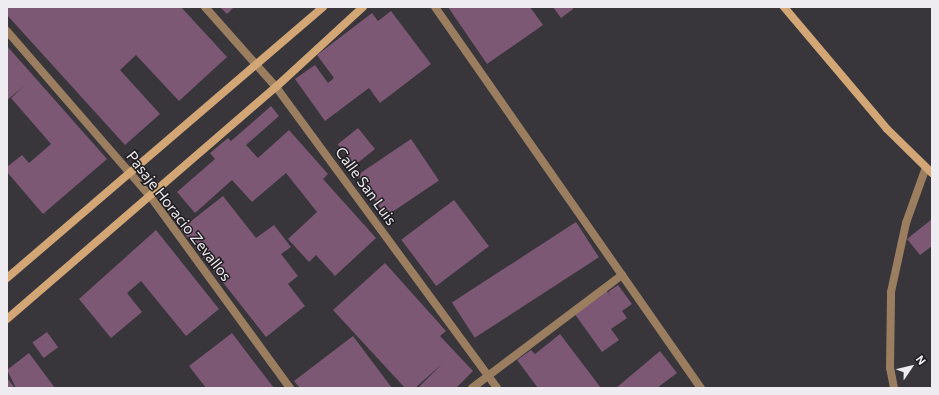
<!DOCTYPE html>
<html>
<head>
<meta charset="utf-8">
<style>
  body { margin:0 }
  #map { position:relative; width:939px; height:395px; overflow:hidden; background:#38353b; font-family:Commissioner,sans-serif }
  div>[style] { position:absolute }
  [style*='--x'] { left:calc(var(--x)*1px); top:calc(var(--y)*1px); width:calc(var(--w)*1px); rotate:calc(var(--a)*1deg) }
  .building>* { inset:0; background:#7c5874; transform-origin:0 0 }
  .street>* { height:8px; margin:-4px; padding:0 4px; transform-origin:4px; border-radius:4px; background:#9b7e60 }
  .secondary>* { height:8px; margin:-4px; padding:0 4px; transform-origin:4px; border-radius:4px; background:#d3a676 }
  span { translate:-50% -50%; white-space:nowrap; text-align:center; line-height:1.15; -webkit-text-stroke:3px #1f1d20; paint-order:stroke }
  .street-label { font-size:15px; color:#eeecf0 }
  .frame { position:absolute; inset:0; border:8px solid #eeecf0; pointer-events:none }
  .north { position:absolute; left:891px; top:347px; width:40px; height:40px; -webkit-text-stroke:3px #1f1d20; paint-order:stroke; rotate:55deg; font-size:11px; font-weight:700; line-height:16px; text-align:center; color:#eeecf0 }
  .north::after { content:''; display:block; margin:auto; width:14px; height:18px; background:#eeecf0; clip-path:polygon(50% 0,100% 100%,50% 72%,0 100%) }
</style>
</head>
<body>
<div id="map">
  <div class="building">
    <div style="clip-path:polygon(7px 7px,181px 7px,227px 57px,179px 101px,136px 55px,120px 70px,160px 114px,125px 145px,7px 15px)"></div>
    <div style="clip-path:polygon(220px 7px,234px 7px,227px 14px)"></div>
    <div style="clip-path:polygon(448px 7px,530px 7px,543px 25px,487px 64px)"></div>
    <div style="clip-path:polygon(553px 7px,572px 7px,573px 9px,561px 18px)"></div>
    <div style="clip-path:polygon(391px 11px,431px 64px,380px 103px,369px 88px,325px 121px,295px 79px,315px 65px,328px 83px,334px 78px,317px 55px,372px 13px,378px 21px)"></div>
    <div style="clip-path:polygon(7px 46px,107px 159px,43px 214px,7px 172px,7px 167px,22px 155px,29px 163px,51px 144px,11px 98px,24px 86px,7px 100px)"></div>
    <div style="clip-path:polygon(271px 106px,279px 116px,246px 145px,258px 158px,289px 130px,328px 174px,323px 179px,376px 238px,335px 276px,316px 255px,309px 262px,288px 239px,317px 212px,286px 173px,252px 202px,232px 180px,195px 213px,177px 192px,215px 159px,210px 153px,228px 138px,231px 141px)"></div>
    <div style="left:358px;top:128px;width:27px;height:26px;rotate:51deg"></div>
    <div style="left:411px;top:139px;width:50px;height:64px;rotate:56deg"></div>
    <div style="clip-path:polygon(223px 196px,256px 238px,274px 225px,291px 247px,281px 254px,298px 276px,288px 284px,305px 306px,266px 337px,181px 229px)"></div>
    <div style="left:454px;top:200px;width:58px;height:66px;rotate:53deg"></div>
    <div style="clip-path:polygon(932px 219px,932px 246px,920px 255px,907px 239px)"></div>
    <div style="left:576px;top:222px;width:42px;height:148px;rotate:57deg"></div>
    <div style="clip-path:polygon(156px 230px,219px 309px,186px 336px,141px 281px,127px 293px,142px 312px,111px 338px,79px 299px)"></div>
    <div style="clip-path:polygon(385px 263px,446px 331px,440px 336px,473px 371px,456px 388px,418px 388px,442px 364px,415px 388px,405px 388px,333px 310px)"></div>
    <div style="clip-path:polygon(618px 285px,632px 304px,622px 311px,627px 318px,611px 329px,619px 340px,602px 352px,574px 313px,606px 290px,612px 298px,608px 292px)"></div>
    <div style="left:47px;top:332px;width:19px;height:18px;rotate:54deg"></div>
    <div style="clip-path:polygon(232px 333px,257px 366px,274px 388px,206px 388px,189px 366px)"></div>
    <div style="clip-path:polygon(560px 334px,601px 388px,538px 388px,517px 360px,531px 350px,535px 354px)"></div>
    <div style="clip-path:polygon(353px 336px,392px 388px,300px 388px,294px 381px)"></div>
    <div style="clip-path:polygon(660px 351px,677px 373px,657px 388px,616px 388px)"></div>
    <div style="clip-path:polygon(29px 353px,55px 388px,16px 388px,7px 370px)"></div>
    <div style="clip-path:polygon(7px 378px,15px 388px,7px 388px)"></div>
  </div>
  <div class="street">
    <div style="--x:205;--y:7;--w:107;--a:48.4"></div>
    <div style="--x:276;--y:87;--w:373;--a:53.7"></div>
    <div style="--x:435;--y:7;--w:465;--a:55.1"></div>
    <div style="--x:7;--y:31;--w:218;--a:49.1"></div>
    <div style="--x:150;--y:196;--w:238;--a:53.9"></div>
    <div style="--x:472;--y:388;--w:188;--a:-37"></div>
    <div style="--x:894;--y:388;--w:20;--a:-101"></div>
    <div style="--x:890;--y:368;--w:76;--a:-89.2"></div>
    <div style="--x:891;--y:292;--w:71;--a:-77.7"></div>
    <div style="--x:906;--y:223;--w:56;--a:-70.3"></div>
  </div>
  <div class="secondary">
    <div style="--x:784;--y:7;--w:160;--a:49.8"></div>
    <div style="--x:887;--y:129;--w:63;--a:44.4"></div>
    <div style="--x:7;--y:278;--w:416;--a:-40.6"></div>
    <div style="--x:7;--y:319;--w:355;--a:-40.8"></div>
    <div style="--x:276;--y:87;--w:118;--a:-42.6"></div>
  </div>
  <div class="street-label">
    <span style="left:366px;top:186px;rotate:54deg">Calle San Luis</span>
    <span style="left:179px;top:216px;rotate:52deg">Pasaje Horacio Zevallos</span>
  </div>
  <div class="frame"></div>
  <div class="north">N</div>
</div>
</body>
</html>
